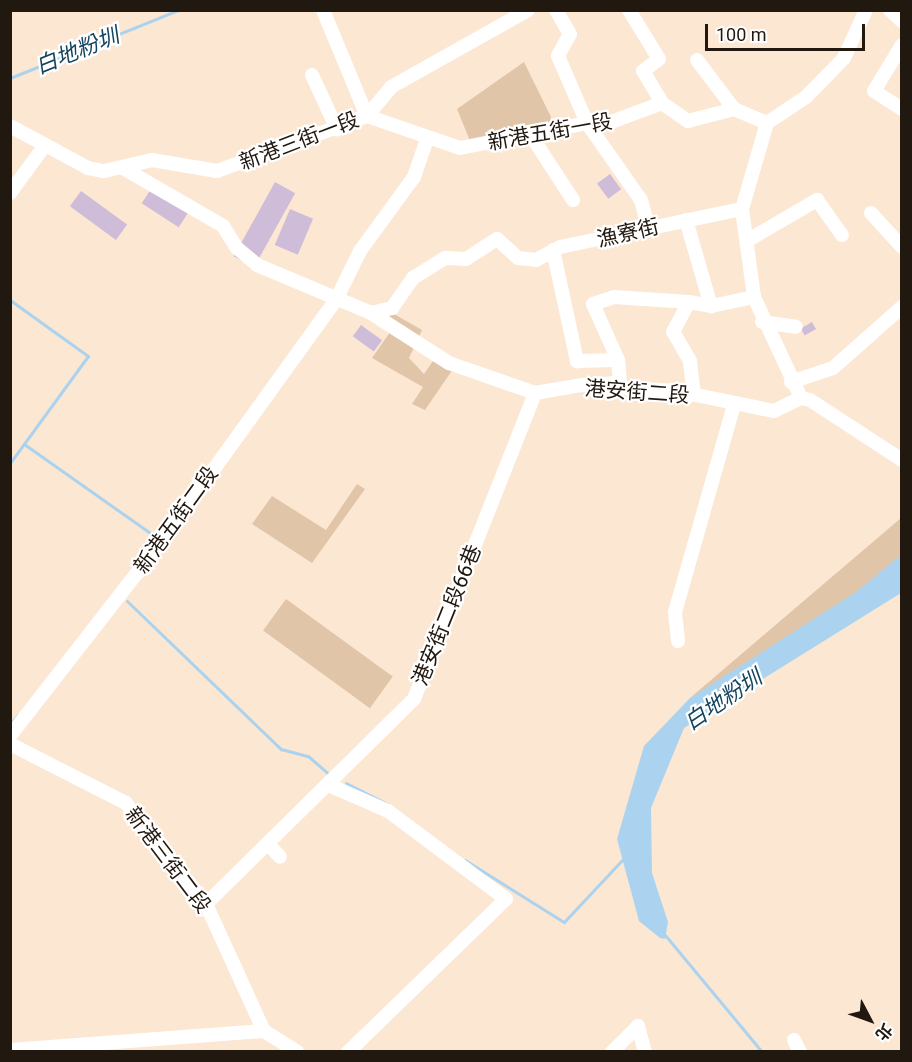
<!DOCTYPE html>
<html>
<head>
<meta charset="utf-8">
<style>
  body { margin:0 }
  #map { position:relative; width:912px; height:1062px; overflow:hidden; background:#fce7d3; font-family:Roboto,"Noto Sans TC",sans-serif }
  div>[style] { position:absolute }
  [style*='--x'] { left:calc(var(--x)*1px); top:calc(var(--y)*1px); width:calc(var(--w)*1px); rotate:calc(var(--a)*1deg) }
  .green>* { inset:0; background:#e1c5a9; transform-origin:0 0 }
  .water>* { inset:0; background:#abd3ef }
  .stream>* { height:3px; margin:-1.5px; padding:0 1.5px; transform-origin:1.5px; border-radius:1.5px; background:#abd3ef }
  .building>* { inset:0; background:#cebcd9; transform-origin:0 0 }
  .minor>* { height:14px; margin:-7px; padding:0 7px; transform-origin:7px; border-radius:7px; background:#fff }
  span { translate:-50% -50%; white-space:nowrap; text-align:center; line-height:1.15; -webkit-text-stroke:4.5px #fff; paint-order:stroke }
  .street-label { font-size:21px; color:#21180f }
  .water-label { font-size:22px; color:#144460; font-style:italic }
  .frame { position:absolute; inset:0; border:12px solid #21180f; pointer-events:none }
  .north { position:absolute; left:840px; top:990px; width:60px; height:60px; -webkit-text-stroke:4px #fff; paint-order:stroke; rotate:131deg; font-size:16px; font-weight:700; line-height:24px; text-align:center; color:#21180f }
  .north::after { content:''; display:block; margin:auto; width:21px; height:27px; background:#21180f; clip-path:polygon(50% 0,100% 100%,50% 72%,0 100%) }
  .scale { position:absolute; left:705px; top:24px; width:160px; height:27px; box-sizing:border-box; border:3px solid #21180f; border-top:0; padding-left:8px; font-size:18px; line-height:21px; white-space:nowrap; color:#21180f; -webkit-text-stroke:4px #fff; paint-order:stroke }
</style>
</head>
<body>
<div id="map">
  <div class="green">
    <div style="clip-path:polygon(524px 62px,553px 121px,470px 141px,457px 109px)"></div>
    <div style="clip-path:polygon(380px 306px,422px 330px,409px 358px,424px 374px,433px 361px,453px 369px,425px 410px,412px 404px,423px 387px,372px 358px,393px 328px)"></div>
    <div style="clip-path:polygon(357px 484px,365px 489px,312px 563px,252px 524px,272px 496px,326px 530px)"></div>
    <div style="clip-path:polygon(901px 518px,901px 577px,690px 698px)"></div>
    <div style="left:286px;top:599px;width:132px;height:39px;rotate:36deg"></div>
  </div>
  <div class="water">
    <div style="clip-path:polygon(901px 555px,901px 593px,684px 728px,651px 808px,652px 873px,668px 922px,665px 939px,660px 938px,639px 921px,617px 839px,644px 746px,690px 698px,856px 592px)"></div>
  </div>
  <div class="stream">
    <div style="--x:10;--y:78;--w:181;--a:-22"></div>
    <div style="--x:10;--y:300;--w:96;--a:35.7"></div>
    <div style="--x:88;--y:356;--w:132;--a:126.1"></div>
    <div style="--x:24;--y:444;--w:161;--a:35.2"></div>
    <div style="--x:156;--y:537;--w:34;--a:128"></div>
    <div style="--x:127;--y:601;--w:214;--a:43.9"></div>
    <div style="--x:281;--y:749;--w:28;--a:15"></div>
    <div style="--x:308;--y:756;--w:29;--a:41"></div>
    <div style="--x:10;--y:724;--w:13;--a:-48"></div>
    <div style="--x:346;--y:783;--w:46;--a:27.1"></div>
    <div style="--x:465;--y:860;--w:117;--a:32.1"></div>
    <div style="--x:564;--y:922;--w:86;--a:-46.9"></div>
    <div style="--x:665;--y:935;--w:152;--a:50.3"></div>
  </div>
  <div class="building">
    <div style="left:610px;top:174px;width:19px;height:16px;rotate:54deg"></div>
    <div style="left:275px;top:182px;width:23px;height:85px;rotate:29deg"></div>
    <div style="left:151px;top:189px;width:44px;height:17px;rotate:33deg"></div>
    <div style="left:81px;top:191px;width:57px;height:19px;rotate:36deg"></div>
    <div style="left:290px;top:209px;width:25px;height:39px;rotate:23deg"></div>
    <div style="left:812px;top:322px;width:8px;height:13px;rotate:60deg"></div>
    <div style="left:361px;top:325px;width:26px;height:14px;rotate:36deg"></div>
  </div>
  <div class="minor">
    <div style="--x:323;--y:10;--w:115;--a:67.5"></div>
    <div style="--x:556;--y:10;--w:28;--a:60"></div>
    <div style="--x:570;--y:34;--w:25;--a:119"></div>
    <div style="--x:558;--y:56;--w:73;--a:66.6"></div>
    <div style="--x:587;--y:123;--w:94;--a:55"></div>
    <div style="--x:641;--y:200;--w:31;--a:75"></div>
    <div style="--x:629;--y:10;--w:57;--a:58.5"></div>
    <div style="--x:659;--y:59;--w:20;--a:143"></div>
    <div style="--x:643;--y:71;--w:37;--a:59"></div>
    <div style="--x:890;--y:10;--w:16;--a:43"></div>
    <div style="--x:902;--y:45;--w:54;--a:121.3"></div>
    <div style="--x:874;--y:91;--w:33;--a:33"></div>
    <div style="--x:697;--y:60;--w:61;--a:52.9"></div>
    <div style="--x:312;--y:75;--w:60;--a:65.2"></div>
    <div style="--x:367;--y:116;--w:98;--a:19"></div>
    <div style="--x:460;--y:148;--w:129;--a:-11.1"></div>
    <div style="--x:587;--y:123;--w:12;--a:20"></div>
    <div style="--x:598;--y:127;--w:68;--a:-20.6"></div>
    <div style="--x:662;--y:103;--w:32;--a:35"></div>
    <div style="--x:688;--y:121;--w:48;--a:-14.6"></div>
    <div style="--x:734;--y:109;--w:36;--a:23"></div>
    <div style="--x:767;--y:123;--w:47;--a:-33.7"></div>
    <div style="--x:806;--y:97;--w:54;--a:-45.7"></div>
    <div style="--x:844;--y:58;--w:53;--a:-65.4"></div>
    <div style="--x:10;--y:126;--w:89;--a:28.3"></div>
    <div style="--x:88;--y:168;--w:16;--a:11"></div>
    <div style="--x:104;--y:171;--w:49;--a:-12.9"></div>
    <div style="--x:152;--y:160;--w:66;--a:9.6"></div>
    <div style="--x:217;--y:171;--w:160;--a:-20.1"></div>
    <div style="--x:367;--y:116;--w:38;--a:-50"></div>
    <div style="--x:391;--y:87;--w:157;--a:-29.3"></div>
    <div style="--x:530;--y:134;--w:79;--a:56.9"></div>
    <div style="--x:123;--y:168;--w:116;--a:30.1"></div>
    <div style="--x:223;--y:226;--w:26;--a:58"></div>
    <div style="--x:237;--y:248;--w:26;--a:40"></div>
    <div style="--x:257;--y:265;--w:124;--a:22.8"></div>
    <div style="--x:371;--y:313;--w:93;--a:32.7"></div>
    <div style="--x:449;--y:363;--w:91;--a:19.2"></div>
    <div style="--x:535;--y:393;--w:48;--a:-9.7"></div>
    <div style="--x:582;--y:385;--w:95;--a:3.6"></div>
    <div style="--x:677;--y:391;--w:99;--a:11.7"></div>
    <div style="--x:774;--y:411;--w:30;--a:-26"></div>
    <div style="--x:801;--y:398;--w:9;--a:13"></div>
    <div style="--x:810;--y:400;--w:110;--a:33.1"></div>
    <div style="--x:10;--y:193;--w:56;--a:-53.7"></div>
    <div style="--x:742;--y:209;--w:89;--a:82.2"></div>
    <div style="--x:754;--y:297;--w:111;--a:65"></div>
    <div style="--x:742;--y:209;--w:90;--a:-73.8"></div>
    <div style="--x:871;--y:213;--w:46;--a:47.6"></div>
    <div style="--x:686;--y:220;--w:90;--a:73.8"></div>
    <div style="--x:750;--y:239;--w:78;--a:-30.2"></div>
    <div style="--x:817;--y:200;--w:43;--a:54.5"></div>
    <div style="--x:553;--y:250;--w:114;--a:77.8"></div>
    <div style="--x:577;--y:361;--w:41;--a:-1.4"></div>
    <div style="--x:371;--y:313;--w:22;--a:-13"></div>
    <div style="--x:392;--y:308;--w:37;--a:-55"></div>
    <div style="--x:413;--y:278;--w:38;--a:-32"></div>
    <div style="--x:445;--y:258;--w:21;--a:3"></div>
    <div style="--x:466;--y:259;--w:37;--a:-33"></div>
    <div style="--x:497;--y:239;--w:28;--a:42"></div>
    <div style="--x:518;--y:258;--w:18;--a:6"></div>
    <div style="--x:536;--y:260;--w:27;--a:-28"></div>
    <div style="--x:560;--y:247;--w:186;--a:-11.8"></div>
    <div style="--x:762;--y:322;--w:34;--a:8"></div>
    <div style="--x:791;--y:382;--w:44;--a:-18.4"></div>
    <div style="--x:833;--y:368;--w:92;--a:-41.5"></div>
    <div style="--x:606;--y:384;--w:14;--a:-8"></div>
    <div style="--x:620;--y:382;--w:22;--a:-95"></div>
    <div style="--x:618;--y:360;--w:61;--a:-114.1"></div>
    <div style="--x:593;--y:304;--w:22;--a:-18"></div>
    <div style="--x:614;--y:297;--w:75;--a:3.8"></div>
    <div style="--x:694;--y:395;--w:34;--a:-97"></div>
    <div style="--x:690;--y:361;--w:34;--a:-120"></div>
    <div style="--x:673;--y:332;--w:34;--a:-62"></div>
    <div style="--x:689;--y:302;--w:22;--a:10"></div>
    <div style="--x:711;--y:306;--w:44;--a:-11.8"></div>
    <div style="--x:678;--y:641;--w:29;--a:-96"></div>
    <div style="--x:675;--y:612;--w:215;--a:-74.1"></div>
    <div style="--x:10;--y:736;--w:247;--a:-52.1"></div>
    <div style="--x:162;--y:541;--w:297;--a:-54.2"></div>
    <div style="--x:336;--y:300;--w:55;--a:-63.9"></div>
    <div style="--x:360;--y:251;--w:92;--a:-53.9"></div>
    <div style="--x:414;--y:177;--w:40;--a:-71.1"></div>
    <div style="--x:10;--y:744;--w:130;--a:27"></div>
    <div style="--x:126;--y:803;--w:129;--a:51.6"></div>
    <div style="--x:206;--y:904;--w:140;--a:65.5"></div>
    <div style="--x:264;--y:1031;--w:39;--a:32"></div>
    <div style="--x:331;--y:786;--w:62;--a:23.7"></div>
    <div style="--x:388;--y:811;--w:147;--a:36.7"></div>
    <div style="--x:506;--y:899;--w:220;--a:135.9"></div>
    <div style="--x:269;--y:845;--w:16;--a:47"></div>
    <div style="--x:206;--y:904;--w:292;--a:-44.6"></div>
    <div style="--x:414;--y:699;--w:329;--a:-68.4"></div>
    <div style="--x:794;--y:1040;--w:13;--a:63"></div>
    <div style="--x:10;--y:1050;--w:255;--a:-4.3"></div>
    <div style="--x:612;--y:1052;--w:37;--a:-45"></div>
    <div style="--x:638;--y:1026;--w:27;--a:75"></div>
  </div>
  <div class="street-label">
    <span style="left:550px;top:132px;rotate:-10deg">新港五街一段</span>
    <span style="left:299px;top:141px;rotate:-21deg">新港三街一段</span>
    <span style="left:628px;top:233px;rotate:-13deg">漁寮街</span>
    <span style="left:637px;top:392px;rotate:4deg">港安街二段</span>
    <span style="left:176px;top:520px;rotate:-54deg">新港五街二段</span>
    <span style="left:447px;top:615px;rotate:-68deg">港安街二段66巷</span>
    <span style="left:168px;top:860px;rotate:53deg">新港三街二段</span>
  </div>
  <div class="water-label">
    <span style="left:77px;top:51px;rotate:-22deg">白地粉圳</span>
    <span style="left:723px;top:700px;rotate:-34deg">白地粉圳</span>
  </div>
  <div class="frame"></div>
  <div class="north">北</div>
  <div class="scale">100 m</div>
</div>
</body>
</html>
